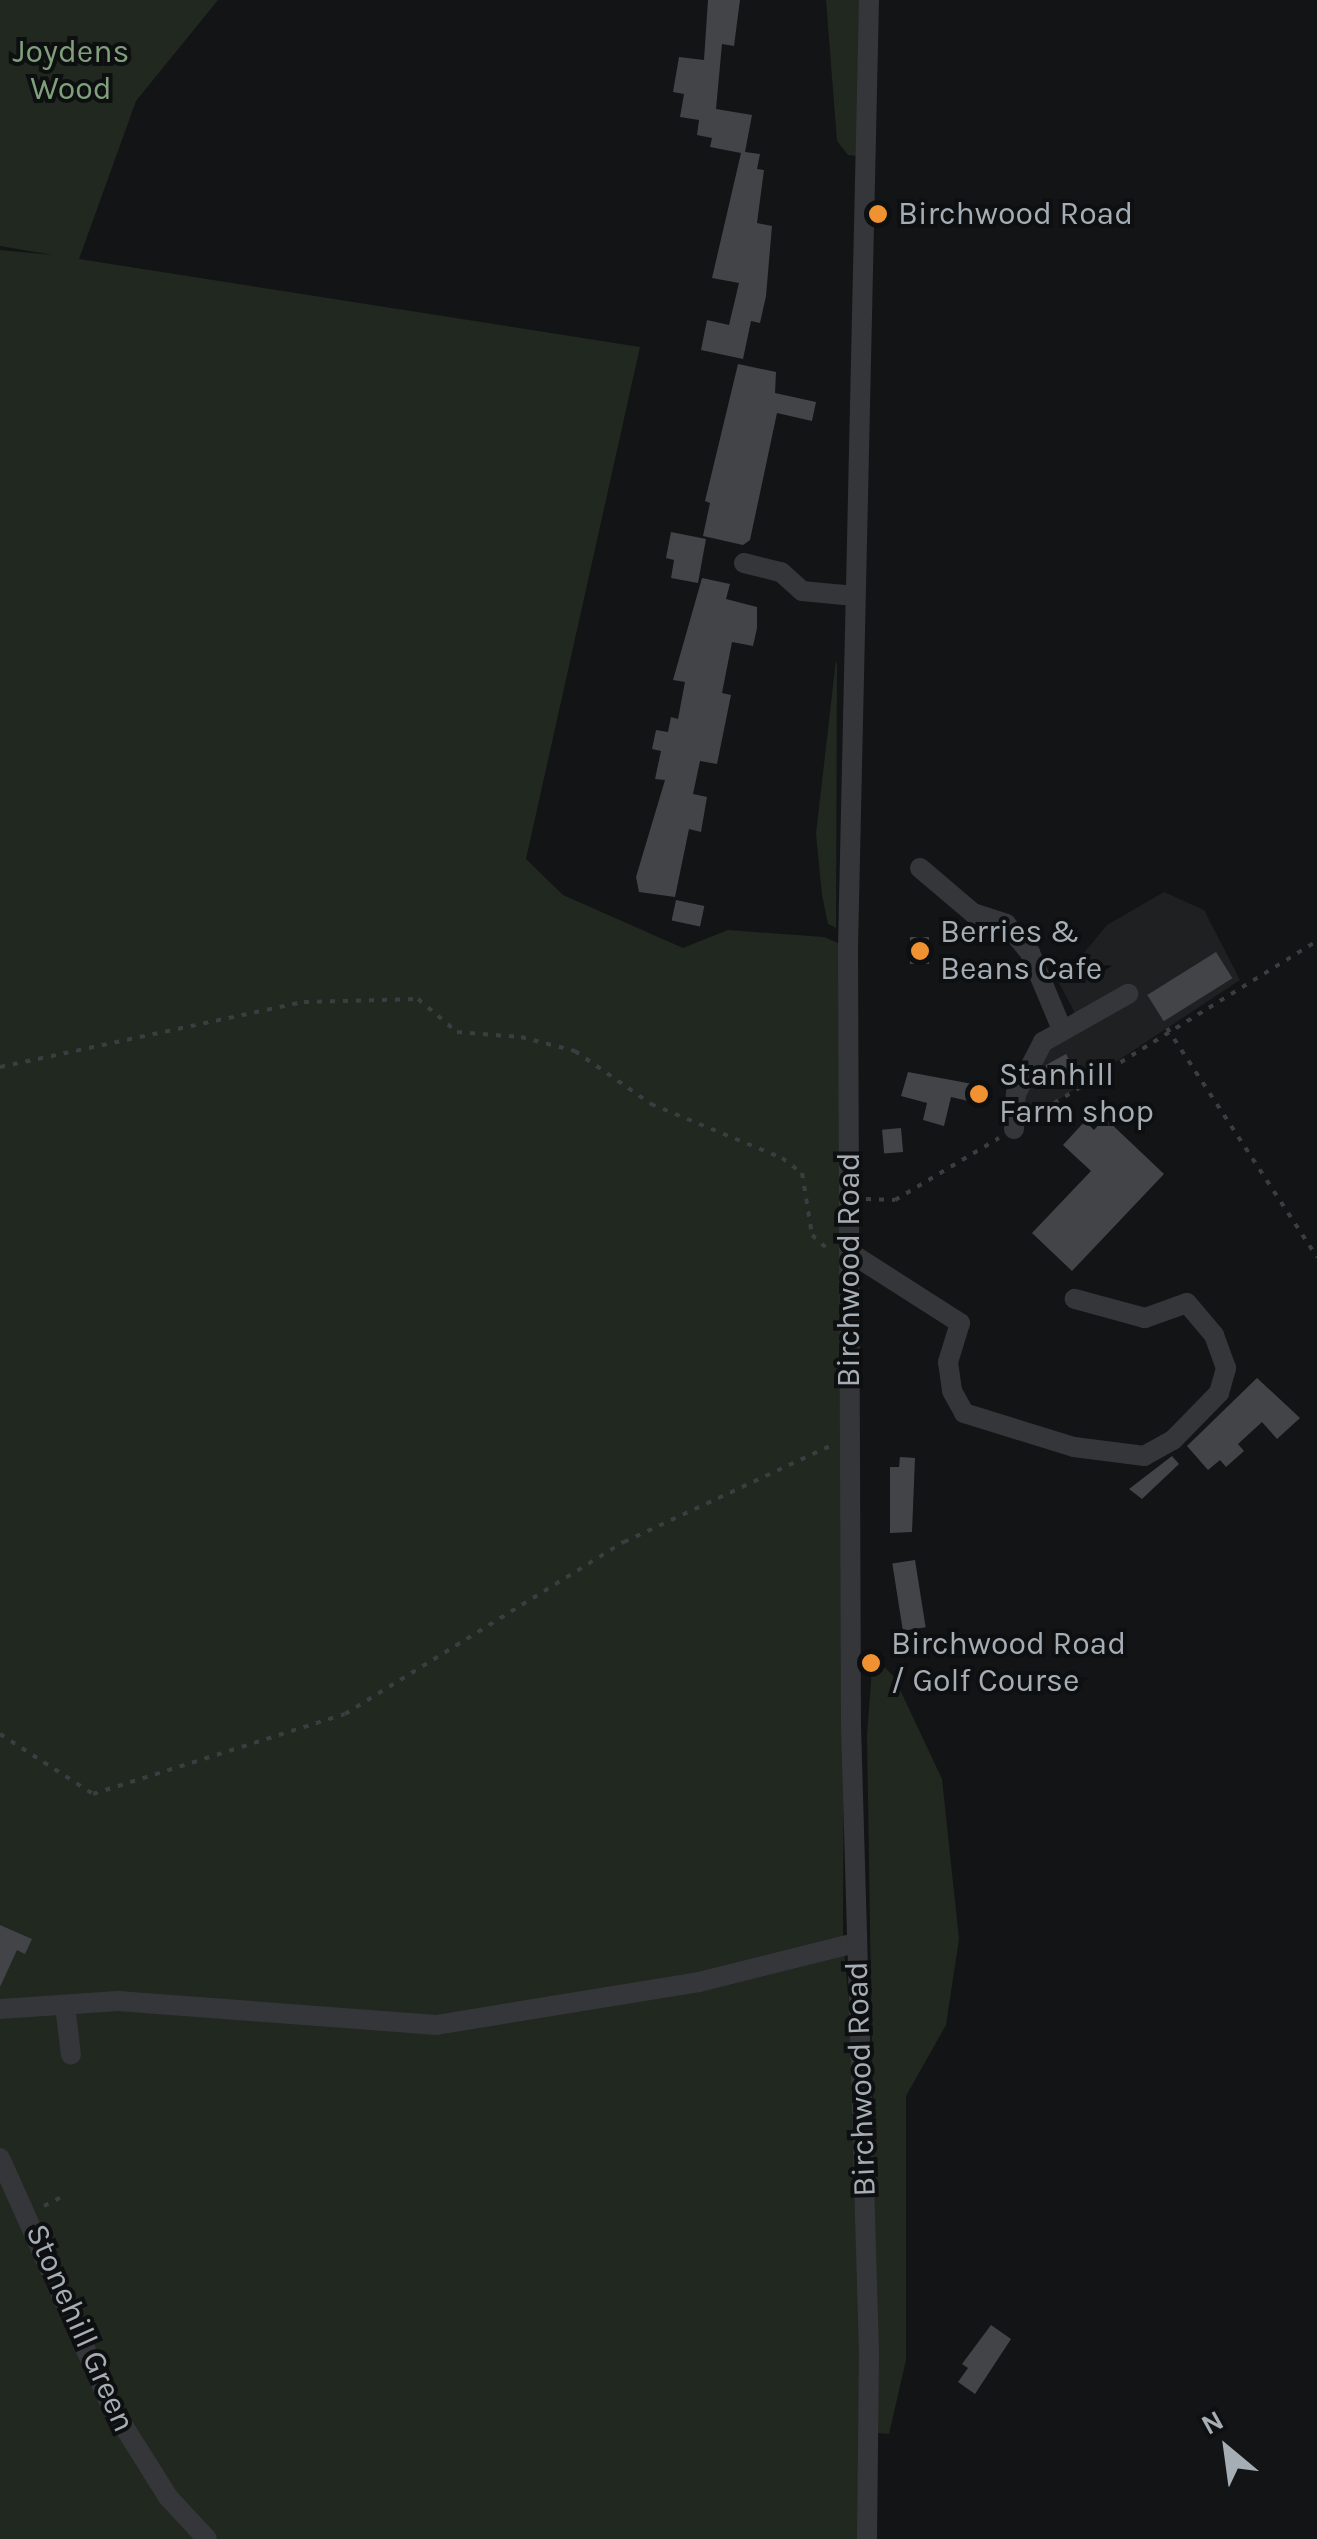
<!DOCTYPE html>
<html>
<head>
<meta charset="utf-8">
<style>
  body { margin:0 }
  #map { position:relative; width:1317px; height:2539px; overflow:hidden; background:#131415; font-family:Karla,sans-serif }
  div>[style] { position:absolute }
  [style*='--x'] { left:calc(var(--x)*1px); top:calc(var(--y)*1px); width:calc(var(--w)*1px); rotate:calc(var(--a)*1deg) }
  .built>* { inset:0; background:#1f2022 }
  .green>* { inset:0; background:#202820 }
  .building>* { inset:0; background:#424448; transform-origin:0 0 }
  .path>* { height:4px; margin-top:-2px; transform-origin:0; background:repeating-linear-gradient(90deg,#3b3d41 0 5px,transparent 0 13px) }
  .minor>* { height:20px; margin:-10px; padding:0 10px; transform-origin:10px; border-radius:10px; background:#35363a }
  .dots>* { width:28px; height:28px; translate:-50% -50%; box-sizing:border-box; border:5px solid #0e0f10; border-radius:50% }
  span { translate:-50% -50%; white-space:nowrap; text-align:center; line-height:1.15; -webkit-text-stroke:8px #0e0f10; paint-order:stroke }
  .park-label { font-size:32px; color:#80a07c }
  .poi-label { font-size:32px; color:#a5adb5 }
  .left { translate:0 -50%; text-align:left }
  .street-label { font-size:32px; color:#a5adb5 }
  .north { position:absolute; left:1177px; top:2399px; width:100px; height:100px; -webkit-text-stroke:8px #0e0f10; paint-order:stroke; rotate:331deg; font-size:28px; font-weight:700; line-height:40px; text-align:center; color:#a5adb5 }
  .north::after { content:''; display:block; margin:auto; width:35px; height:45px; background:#a5adb5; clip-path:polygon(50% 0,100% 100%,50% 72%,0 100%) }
</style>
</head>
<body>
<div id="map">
  <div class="built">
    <div style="clip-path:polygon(1164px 892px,1204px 910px,1240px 980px,1014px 1129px,1016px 1095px,1076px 1015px,1059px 983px,1107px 925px)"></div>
  </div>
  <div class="green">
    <div style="clip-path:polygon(0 0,218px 0,136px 101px,79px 259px,640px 347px,526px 859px,563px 895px,683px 948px,728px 930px,824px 937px,847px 947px,843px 1937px,865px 2189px,865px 2539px,0 2539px,0 250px,53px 255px,0 246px)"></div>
    <div style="clip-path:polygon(826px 0,868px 0,864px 157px,848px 155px,837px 141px)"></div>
    <div style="clip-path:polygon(836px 660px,837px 665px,836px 928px,828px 924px,822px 895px,816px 834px)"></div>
    <div style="clip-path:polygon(873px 1655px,894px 1677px,942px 1779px,959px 1939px,946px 2025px,906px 2096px,906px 2360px,889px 2434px,878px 2433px,867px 1735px)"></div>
  </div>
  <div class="building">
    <div style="clip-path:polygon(708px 0,740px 0,734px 46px,722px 44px,716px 109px,752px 115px,745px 152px,760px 154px,757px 169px,764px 170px,757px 223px,772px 226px,766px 296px,760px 323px,751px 321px,743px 359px,701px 350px,707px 320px,729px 325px,739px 283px,712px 278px,741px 153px,710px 147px,712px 138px,697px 135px,699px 120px,680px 117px,684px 94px,673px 92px,679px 57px,704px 60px)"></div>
    <div style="clip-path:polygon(738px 364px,776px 372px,775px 393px,816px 402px,812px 421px,777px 413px,750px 540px,743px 545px,703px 536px,710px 503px,705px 501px)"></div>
    <div style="clip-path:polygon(671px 532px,706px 539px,698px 583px,671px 578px,674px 560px,666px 558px)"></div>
    <div style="clip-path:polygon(702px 578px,730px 584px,726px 599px,757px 607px,757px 628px,753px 646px,732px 642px,722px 693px,731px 695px,717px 764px,700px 761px,693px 794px,707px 797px,701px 832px,689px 829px,675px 897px,639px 892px,636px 877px,665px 780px,655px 779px,661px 751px,652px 749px,656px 730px,668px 732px,671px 717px,678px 719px,685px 682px,673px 680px)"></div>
    <div style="left:676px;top:900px;width:29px;height:21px;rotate:12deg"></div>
    <div style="left:929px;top:937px;width:27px;height:19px;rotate:90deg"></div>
    <div style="left:1216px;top:952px;width:31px;height:81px;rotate:58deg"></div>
    <div style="clip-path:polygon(1066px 1054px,1073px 1067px,1045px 1084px,1046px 1065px)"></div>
    <div style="clip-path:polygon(908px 1072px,989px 1087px,985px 1105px,951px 1097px,944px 1126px,923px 1120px,927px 1103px,901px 1096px)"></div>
    <div style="clip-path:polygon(1105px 1118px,1164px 1174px,1072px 1271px,1032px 1233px,1091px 1171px,1063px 1145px,1085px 1121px,1094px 1130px)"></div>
    <div style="left:901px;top:1128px;width:24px;height:19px;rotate:85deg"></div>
    <div style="clip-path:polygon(1257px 1378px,1300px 1418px,1277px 1439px,1262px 1422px,1238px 1444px,1244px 1451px,1226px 1467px,1220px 1460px,1208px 1470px,1187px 1446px)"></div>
    <div style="clip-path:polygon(1172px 1456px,1179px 1464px,1142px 1499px,1129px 1489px)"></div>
    <div style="clip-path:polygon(900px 1457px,915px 1458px,912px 1532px,890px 1533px,890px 1467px,899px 1467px)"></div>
    <div style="left:915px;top:1560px;width:68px;height:23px;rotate:81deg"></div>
    <div style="clip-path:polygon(0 1925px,32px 1939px,25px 1954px,17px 1950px,0 1987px)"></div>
    <div style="clip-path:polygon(991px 2325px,1011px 2339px,975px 2394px,958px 2382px,968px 2368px,962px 2364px)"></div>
  </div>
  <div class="path">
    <div style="--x:1167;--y:1028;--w:274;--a:56.8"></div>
    <div style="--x:0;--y:1067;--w:311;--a:-12.1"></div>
    <div style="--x:304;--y:1002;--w:114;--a:-1.5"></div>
    <div style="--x:418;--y:999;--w:51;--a:40.2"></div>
    <div style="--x:457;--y:1032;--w:64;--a:4.5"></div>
    <div style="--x:521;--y:1037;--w:56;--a:14.5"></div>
    <div style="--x:575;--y:1051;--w:93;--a:34.9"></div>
    <div style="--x:651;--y:1104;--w:142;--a:22.4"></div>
    <div style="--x:782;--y:1158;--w:25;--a:37"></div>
    <div style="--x:802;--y:1173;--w:63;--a:80.8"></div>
    <div style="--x:812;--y:1235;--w:24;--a:42"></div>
    <div style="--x:1032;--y:1117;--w:335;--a:-31.7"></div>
    <div style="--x:866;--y:1199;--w:29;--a:2"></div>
    <div style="--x:895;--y:1200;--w:121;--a:-30.8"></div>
    <div style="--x:0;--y:1734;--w:111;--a:32.8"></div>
    <div style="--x:93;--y:1794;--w:264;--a:-17.6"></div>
    <div style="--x:345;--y:1714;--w:328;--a:-31.7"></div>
    <div style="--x:624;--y:1542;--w:227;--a:-25"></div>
    <div style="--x:44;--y:2206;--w:18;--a:-27"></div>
  </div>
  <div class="minor">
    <div style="--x:744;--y:563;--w:38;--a:14"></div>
    <div style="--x:781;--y:572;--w:28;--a:42"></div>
    <div style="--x:802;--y:591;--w:53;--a:5.4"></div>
    <div style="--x:920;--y:868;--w:70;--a:40.3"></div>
    <div style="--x:973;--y:913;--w:35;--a:18"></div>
    <div style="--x:1006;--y:924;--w:38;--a:50"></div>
    <div style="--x:1030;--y:953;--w:80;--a:67.3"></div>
    <div style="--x:1014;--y:1129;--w:35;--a:-87"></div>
    <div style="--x:1016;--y:1094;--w:59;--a:-62.6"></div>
    <div style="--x:1043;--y:1042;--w:98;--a:-29.5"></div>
    <div style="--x:849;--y:1252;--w:132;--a:32.6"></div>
    <div style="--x:960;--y:1323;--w:41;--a:107.1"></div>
    <div style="--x:948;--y:1362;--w:29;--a:82"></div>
    <div style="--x:952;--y:1391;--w:25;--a:61"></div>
    <div style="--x:964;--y:1413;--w:115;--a:17.2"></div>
    <div style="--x:1074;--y:1447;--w:71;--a:7.3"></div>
    <div style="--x:1144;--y:1456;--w:33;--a:-29"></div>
    <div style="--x:1173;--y:1440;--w:66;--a:-45.6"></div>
    <div style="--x:1219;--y:1393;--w:26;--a:-74"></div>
    <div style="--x:1226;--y:1368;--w:35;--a:-110"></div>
    <div style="--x:1214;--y:1335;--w:42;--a:-130.2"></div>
    <div style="--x:1187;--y:1303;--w:45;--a:160.3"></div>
    <div style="--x:1145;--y:1318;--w:73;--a:-164.8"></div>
    <div style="--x:65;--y:2005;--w:50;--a:83.2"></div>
    <div style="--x:0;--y:2009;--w:118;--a:-3.9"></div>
    <div style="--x:118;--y:2001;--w:319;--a:4.3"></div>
    <div style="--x:436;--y:2025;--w:266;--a:-9.3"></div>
    <div style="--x:699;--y:1982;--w:161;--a:-14"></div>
    <div style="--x:0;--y:2158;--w:272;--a:65.9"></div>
    <div style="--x:111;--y:2406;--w:107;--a:57.9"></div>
    <div style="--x:168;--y:2497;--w:57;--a:47.1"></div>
    <div style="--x:867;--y:2539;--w:185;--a:-89.4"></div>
    <div style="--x:869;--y:2354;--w:629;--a:-91.64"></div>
    <div style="--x:851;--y:1725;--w:778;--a:-90.22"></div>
    <div style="--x:848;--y:947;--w:947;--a:-88.73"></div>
  </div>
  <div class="dots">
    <div style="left:878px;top:214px;background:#f09231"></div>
    <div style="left:920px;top:951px;background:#f09231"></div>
    <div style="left:979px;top:1094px;background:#f09231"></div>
    <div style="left:871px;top:1663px;background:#f09231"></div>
  </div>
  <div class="park-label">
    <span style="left:71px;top:71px">Joydens<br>Wood</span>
  </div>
  <div class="poi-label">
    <span class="left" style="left:898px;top:214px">Birchwood Road</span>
    <span class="left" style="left:940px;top:951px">Berries &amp;<br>Beans Cafe</span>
    <span class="left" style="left:999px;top:1094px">Stanhill<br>Farm shop</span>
    <span class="left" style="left:891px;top:1663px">Birchwood Road<br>/ Golf Course</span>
  </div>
  <div class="street-label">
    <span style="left:849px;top:1270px;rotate:-90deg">Birchwood Road</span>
    <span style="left:861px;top:2079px;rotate:-92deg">Birchwood Road</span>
    <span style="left:80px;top:2328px;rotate:66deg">Stonehill Green</span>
  </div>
  <div class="north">N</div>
</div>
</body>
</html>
